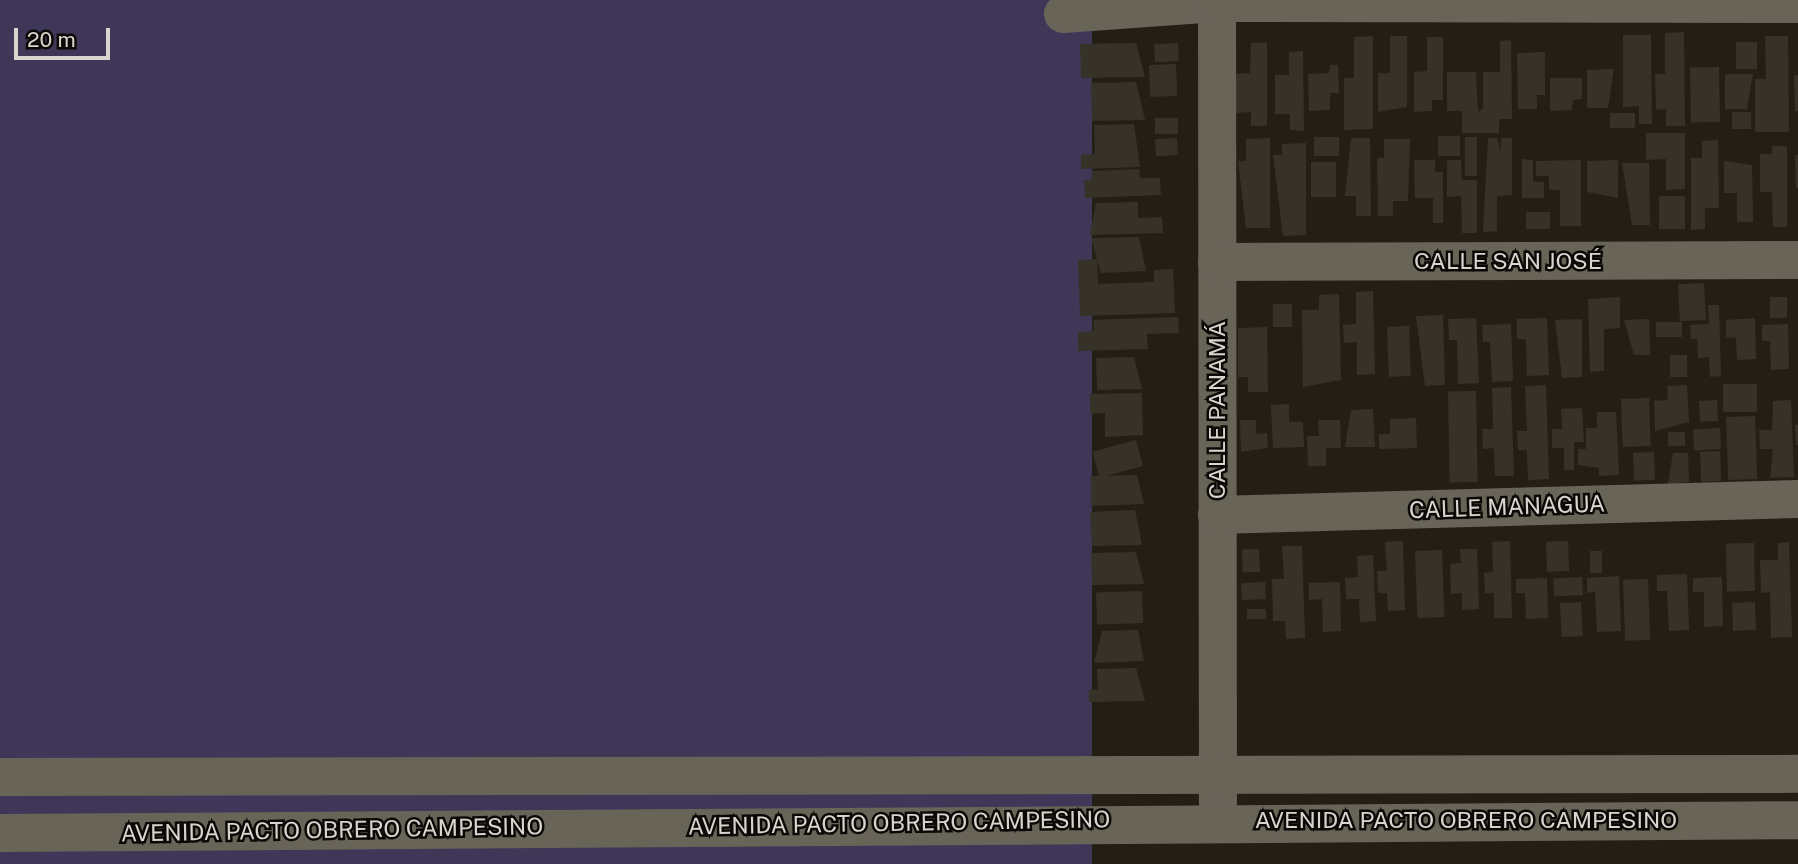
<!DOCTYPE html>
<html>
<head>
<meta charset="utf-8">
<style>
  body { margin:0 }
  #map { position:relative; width:1798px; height:864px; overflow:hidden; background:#241f15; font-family:"Public Sans",sans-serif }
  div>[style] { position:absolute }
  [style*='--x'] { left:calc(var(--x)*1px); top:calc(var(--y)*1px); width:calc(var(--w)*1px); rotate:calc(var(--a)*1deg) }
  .green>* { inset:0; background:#3e3758; transform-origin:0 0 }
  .building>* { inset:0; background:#373228; transform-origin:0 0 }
  .minor>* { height:38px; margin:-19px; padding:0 19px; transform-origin:19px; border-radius:19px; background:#696458 }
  span { translate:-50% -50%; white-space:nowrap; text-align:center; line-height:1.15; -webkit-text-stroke:5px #0b0906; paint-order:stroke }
  .street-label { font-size:23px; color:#d8d4ce }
  .scale { position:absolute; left:14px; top:28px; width:96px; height:32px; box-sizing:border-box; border:4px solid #d8d4ce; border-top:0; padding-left:9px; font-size:21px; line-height:24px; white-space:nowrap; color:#d8d4ce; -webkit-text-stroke:5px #0b0906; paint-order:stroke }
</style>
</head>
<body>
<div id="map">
  <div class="green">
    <div style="left:0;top:0;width:1092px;height:864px"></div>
  </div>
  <div class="building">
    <div style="clip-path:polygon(1684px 32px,1685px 126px,1666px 126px,1666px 109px,1656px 110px,1655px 74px,1665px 74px,1665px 33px)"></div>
    <div style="clip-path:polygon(1623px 35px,1651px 35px,1652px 124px,1639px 124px,1639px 106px,1623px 107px)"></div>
    <div style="clip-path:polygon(1373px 36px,1373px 129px,1344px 130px,1344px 78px,1354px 78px,1354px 37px)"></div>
    <div style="clip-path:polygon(1390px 36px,1407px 36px,1407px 107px,1378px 112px,1378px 73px,1390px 73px)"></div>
    <div style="clip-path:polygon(1765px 36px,1788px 36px,1789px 132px,1755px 132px,1755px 79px,1766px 79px)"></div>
    <div style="clip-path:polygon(1427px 37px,1443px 37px,1443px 100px,1432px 100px,1432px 111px,1414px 112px,1414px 72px,1427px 71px)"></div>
    <div style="clip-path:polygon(1511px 40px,1512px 119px,1499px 119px,1499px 133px,1462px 133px,1462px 111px,1447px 111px,1447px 72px,1476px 72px,1478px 112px,1483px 109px,1483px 72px,1500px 72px,1500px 41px)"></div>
    <div style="clip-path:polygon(1267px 42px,1267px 126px,1251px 126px,1251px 112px,1236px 113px,1236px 74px,1250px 73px,1251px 43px)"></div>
    <div style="left:1736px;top:42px;width:21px;height:27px"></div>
    <div style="clip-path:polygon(1136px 43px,1145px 77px,1081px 78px,1080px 44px)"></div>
    <div style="left:1178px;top:43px;width:18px;height:24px;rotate:87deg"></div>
    <div style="clip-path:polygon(1303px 51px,1304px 131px,1290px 130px,1290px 114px,1275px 114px,1275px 75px,1289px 75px,1289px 52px)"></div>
    <div style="clip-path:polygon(1545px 52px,1545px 95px,1537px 95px,1537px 109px,1518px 109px,1517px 53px)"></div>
    <div style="left:1176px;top:64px;width:32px;height:27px;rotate:88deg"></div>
    <div style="clip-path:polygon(1330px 65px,1338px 65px,1339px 93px,1330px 93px,1330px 110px,1309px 111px,1308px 74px,1329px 73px)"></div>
    <div style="left:1719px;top:67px;width:55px;height:29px;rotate:89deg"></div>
    <div style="clip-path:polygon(1614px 69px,1608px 108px,1587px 108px,1587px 70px)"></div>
    <div style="clip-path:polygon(1725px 74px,1753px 74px,1747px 109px,1725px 109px)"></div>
    <div style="clip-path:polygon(1794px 75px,1798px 75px,1798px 111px,1795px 111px)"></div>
    <div style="clip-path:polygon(1550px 78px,1582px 78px,1582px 99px,1573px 100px,1572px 110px,1550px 111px)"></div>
    <div style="clip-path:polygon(1136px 82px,1145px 120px,1092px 121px,1091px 83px)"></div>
    <div style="left:1751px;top:112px;width:17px;height:19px;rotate:90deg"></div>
    <div style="left:1610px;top:113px;width:25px;height:15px"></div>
    <div style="left:1178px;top:118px;width:16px;height:23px;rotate:90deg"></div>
    <div style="clip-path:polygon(1134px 124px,1140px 167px,1081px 169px,1081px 155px,1095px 154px,1094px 125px)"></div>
    <div style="clip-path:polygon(1646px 133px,1685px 133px,1685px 189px,1666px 190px,1666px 159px,1646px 160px)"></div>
    <div style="left:1460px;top:136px;width:20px;height:22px;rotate:90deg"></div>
    <div style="left:1314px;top:137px;width:25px;height:19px"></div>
    <div style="left:1465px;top:137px;width:12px;height:39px"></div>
    <div style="left:1177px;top:138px;width:17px;height:22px;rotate:87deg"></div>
    <div style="clip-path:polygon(1270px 138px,1270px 228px,1246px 228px,1238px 161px,1246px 161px,1246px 139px)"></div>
    <div style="clip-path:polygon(1351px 138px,1370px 138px,1371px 216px,1356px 216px,1356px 196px,1345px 196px)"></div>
    <div style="clip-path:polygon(1488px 138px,1497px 138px,1501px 153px,1501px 138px,1512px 138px,1512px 195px,1497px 196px,1497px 231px,1483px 232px)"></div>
    <div style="clip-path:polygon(1384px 139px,1410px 139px,1408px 201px,1393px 201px,1393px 216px,1378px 216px,1377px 158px,1384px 158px)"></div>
    <div style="clip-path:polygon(1718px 140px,1719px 208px,1705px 208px,1705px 229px,1691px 230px,1691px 158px,1702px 158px,1702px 141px)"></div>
    <div style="clip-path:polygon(1306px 143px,1306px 235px,1283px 236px,1273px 155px,1282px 155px,1282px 144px)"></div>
    <div style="clip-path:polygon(1772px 146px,1787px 146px,1787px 227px,1773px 227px,1772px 192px,1760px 192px,1760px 154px,1772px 154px)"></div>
    <div style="clip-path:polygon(1795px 155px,1798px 155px,1798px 188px,1796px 188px)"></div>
    <div style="clip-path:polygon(1522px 159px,1533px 160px,1533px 182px,1544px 182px,1544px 198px,1522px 198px)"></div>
    <div style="clip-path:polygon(1414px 160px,1435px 160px,1435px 172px,1443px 172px,1443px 223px,1433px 223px,1433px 198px,1415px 198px)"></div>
    <div style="clip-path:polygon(1447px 160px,1461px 160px,1462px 180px,1477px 180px,1477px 233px,1462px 233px,1461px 196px,1447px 197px)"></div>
    <div style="clip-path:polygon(1581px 160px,1581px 226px,1560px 226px,1560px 190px,1549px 190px,1549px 176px,1536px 176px,1536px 161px)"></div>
    <div style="clip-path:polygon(1618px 160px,1618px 198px,1587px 192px,1587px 161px)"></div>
    <div style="clip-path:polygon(1724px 161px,1752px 165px,1753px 222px,1737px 222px,1737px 193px,1724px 193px)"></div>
    <div style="left:1336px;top:162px;width:35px;height:25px;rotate:90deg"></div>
    <div style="clip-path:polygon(1622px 163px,1649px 163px,1650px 225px,1632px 225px)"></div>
    <div style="clip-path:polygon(1139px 169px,1140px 178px,1160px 178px,1161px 195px,1085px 198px,1084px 180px,1091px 180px,1092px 171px)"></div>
    <div style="left:1659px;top:196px;width:26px;height:33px"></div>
    <div style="clip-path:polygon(1138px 202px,1138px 218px,1162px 217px,1163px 233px,1090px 235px,1096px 203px)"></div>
    <div style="left:1526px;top:212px;width:24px;height:17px"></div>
    <div style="clip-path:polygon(1139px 237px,1146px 271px,1101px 273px,1091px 238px)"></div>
    <div style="clip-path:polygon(1097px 259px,1098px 284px,1154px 282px,1154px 270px,1173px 269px,1175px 313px,1080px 316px,1078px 260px)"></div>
    <div style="left:1704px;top:283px;width:37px;height:26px;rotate:87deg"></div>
    <div style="clip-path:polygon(1373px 291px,1375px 374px,1357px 375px,1357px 342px,1344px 343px,1343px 325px,1356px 324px,1356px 292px)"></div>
    <div style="clip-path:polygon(1339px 294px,1341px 380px,1303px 387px,1302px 310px,1319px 310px,1319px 295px)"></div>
    <div style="clip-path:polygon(1620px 297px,1620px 328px,1604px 329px,1604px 371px,1590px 372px,1588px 299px)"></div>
    <div style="left:1770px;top:297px;width:17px;height:21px"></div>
    <div style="left:1273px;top:304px;width:19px;height:23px"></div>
    <div style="clip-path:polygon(1708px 305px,1719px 305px,1721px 376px,1710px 377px,1709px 357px,1698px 358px,1697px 339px,1691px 339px,1690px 325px,1709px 324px)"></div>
    <div style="clip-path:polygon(1443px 315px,1445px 385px,1425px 386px,1416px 316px)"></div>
    <div style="clip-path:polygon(1178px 317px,1179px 333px,1147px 334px,1148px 349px,1078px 351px,1078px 332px,1094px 331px,1093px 320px)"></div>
    <div style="clip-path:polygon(1476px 318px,1479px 383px,1458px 384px,1457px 340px,1449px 340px,1448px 319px)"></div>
    <div style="clip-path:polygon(1547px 318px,1549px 375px,1527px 376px,1526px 339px,1517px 339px,1517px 319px)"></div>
    <div style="clip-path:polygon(1755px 318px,1756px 359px,1737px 360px,1736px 338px,1726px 337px,1726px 320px)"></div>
    <div style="clip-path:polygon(1582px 319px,1582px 377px,1562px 378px,1555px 320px)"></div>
    <div style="clip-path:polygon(1649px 319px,1650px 355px,1634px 355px,1624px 320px)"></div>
    <div style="left:1682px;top:322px;width:15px;height:26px;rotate:90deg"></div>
    <div style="clip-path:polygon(1511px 324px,1513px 381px,1492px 382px,1490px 342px,1483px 342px,1482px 325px)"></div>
    <div style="clip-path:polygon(1788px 324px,1789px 369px,1771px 370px,1770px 341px,1762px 341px,1762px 325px)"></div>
    <div style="left:1409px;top:326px;width:50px;height:22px;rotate:88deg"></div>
    <div style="clip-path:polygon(1267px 327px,1268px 392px,1248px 392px,1248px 377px,1238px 377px,1238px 328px)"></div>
    <div style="left:1687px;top:355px;width:22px;height:17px;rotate:90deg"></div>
    <div style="clip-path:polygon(1134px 357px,1142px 389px,1097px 390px,1096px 358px)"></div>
    <div style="left:1757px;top:384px;width:28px;height:34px;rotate:90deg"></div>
    <div style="clip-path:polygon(1546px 385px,1549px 479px,1528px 480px,1527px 450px,1518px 450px,1517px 431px,1527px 431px,1525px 386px)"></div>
    <div style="clip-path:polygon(1687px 385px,1689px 422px,1655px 431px,1654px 401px,1668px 400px,1667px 386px)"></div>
    <div style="clip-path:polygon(1511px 387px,1514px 476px,1495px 476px,1494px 448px,1483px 449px,1482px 429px,1493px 429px,1492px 388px)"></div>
    <div style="left:1476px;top:391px;width:91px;height:28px;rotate:89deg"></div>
    <div style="clip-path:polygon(1142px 393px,1143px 435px,1105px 437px,1105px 413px,1090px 414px,1090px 394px)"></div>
    <div style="left:1649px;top:398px;width:48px;height:28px;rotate:88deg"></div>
    <div style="left:1717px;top:400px;width:21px;height:18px;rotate:87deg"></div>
    <div style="clip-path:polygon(1791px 400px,1794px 477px,1770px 478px,1773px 449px,1760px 449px,1759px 430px,1772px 430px,1773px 401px)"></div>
    <div style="clip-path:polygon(1289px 404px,1289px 422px,1303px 422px,1304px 447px,1273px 448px,1271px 405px)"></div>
    <div style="clip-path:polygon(1582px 408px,1584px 442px,1574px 442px,1574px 470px,1564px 470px,1564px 448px,1552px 448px,1552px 429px,1562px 429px,1561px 409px)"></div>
    <div style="clip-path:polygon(1373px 409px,1375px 447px,1345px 447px,1351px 410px)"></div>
    <div style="clip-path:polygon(1597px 412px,1616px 412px,1619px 475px,1599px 476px,1599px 468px,1578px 465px,1578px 449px,1586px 449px,1586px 428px,1597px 428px)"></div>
    <div style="left:1755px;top:416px;width:63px;height:29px;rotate:88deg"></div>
    <div style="clip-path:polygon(1416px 418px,1417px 448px,1379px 449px,1379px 434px,1390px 434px,1390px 419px)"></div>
    <div style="clip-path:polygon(1240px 420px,1256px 420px,1256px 434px,1267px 433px,1268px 448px,1241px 452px)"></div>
    <div style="clip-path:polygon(1318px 420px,1340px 420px,1341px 448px,1326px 448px,1326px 466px,1308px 466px,1307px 436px,1319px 436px)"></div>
    <div style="clip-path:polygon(1795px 425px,1798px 425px,1798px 445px,1796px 445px)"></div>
    <div style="left:1720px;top:428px;width:21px;height:27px;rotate:87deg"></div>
    <div style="left:1668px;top:432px;width:17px;height:14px"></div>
    <div style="left:1136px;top:440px;width:27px;height:45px;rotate:75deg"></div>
    <div style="left:1720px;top:451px;width:30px;height:20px;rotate:88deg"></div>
    <div style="left:1654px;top:452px;width:28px;height:21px;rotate:88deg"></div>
    <div style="clip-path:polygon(1673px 453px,1688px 453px,1689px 482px,1668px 484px)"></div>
    <div style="clip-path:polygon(1137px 475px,1144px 504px,1091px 506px,1091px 476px)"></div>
    <div style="clip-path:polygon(1135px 510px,1142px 545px,1092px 546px,1090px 512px)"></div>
    <div style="clip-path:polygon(1403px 541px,1405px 610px,1388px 611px,1387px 593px,1378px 593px,1377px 571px,1387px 571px,1385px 542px)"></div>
    <div style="clip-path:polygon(1510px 541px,1512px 618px,1494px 618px,1494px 593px,1485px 593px,1484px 573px,1493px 572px,1492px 542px)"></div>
    <div style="left:1568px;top:541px;width:30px;height:22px;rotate:88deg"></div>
    <div style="clip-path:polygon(1789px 542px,1792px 637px,1771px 638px,1770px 592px,1761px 593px,1760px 560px,1778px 560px,1778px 543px)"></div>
    <div style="left:1754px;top:543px;width:48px;height:28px;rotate:89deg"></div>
    <div style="clip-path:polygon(1282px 546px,1302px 546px,1305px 638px,1286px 639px,1285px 621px,1273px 621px,1272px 579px,1284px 579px)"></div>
    <div style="left:1259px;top:549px;width:23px;height:17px;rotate:88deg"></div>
    <div style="clip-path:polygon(1460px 549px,1477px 549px,1479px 609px,1462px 610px,1462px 593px,1451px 594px,1450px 564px,1461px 563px)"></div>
    <div style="left:1442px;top:550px;width:67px;height:27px;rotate:88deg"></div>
    <div style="left:1590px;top:551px;width:12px;height:22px"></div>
    <div style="clip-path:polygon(1136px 552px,1144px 584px,1092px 585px,1091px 553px)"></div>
    <div style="clip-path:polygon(1373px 555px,1376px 621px,1360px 622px,1359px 599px,1346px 599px,1345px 578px,1358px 577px,1357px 556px)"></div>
    <div style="clip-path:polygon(1687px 574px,1689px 630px,1669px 631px,1667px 591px,1657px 591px,1657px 575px)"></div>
    <div style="clip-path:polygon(1619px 576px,1621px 631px,1597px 632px,1595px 592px,1587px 593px,1587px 578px)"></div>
    <div style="left:1582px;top:577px;width:18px;height:29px;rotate:87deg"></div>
    <div style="clip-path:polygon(1722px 577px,1723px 626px,1704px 627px,1704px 592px,1693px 592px,1693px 578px)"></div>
    <div style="clip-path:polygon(1547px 578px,1548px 618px,1526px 619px,1525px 593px,1516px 593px,1516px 579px)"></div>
    <div style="left:1648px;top:579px;width:61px;height:25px;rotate:88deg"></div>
    <div style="left:1265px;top:582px;width:17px;height:24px;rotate:87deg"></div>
    <div style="clip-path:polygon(1340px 582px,1341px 631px,1323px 632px,1322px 599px,1309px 600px,1309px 583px)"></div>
    <div style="left:1142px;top:591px;width:32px;height:46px;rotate:88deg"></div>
    <div style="left:1581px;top:602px;width:34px;height:21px;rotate:87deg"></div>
    <div style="left:1755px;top:602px;width:28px;height:23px;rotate:88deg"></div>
    <div style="left:1266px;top:609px;width:10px;height:19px;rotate:90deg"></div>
    <div style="clip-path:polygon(1138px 630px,1144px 661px,1094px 663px,1102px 631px)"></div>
    <div style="clip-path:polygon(1136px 668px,1145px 701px,1089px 702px,1089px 690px,1098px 689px,1097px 669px)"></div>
  </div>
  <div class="minor">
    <div style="--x:1217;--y:0;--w:803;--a:89.93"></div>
    <div style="--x:1063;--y:14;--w:154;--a:-4.1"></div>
    <div style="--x:1217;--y:3;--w:581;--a:0.1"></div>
    <div style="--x:1217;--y:262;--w:581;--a:-0.2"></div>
    <div style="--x:1217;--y:515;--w:581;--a:-1.58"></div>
    <div style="--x:0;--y:777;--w:1798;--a:-0.1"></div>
    <div style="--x:0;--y:833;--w:1798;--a:-0.41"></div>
  </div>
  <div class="street-label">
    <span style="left:1508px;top:261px">CALLE SAN JOSÉ</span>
    <span style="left:1217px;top:410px;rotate:-90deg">CALLE PANAMÁ</span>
    <span style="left:1507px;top:507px;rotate:-2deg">CALLE MANAGUA</span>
    <span style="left:1466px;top:820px">AVENIDA PACTO OBRERO CAMPESINO</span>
    <span style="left:899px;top:823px;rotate:-1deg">AVENIDA PACTO OBRERO CAMPESINO</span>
    <span style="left:332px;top:830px;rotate:-1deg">AVENIDA PACTO OBRERO CAMPESINO</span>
  </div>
  <div class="scale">20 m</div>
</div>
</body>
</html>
